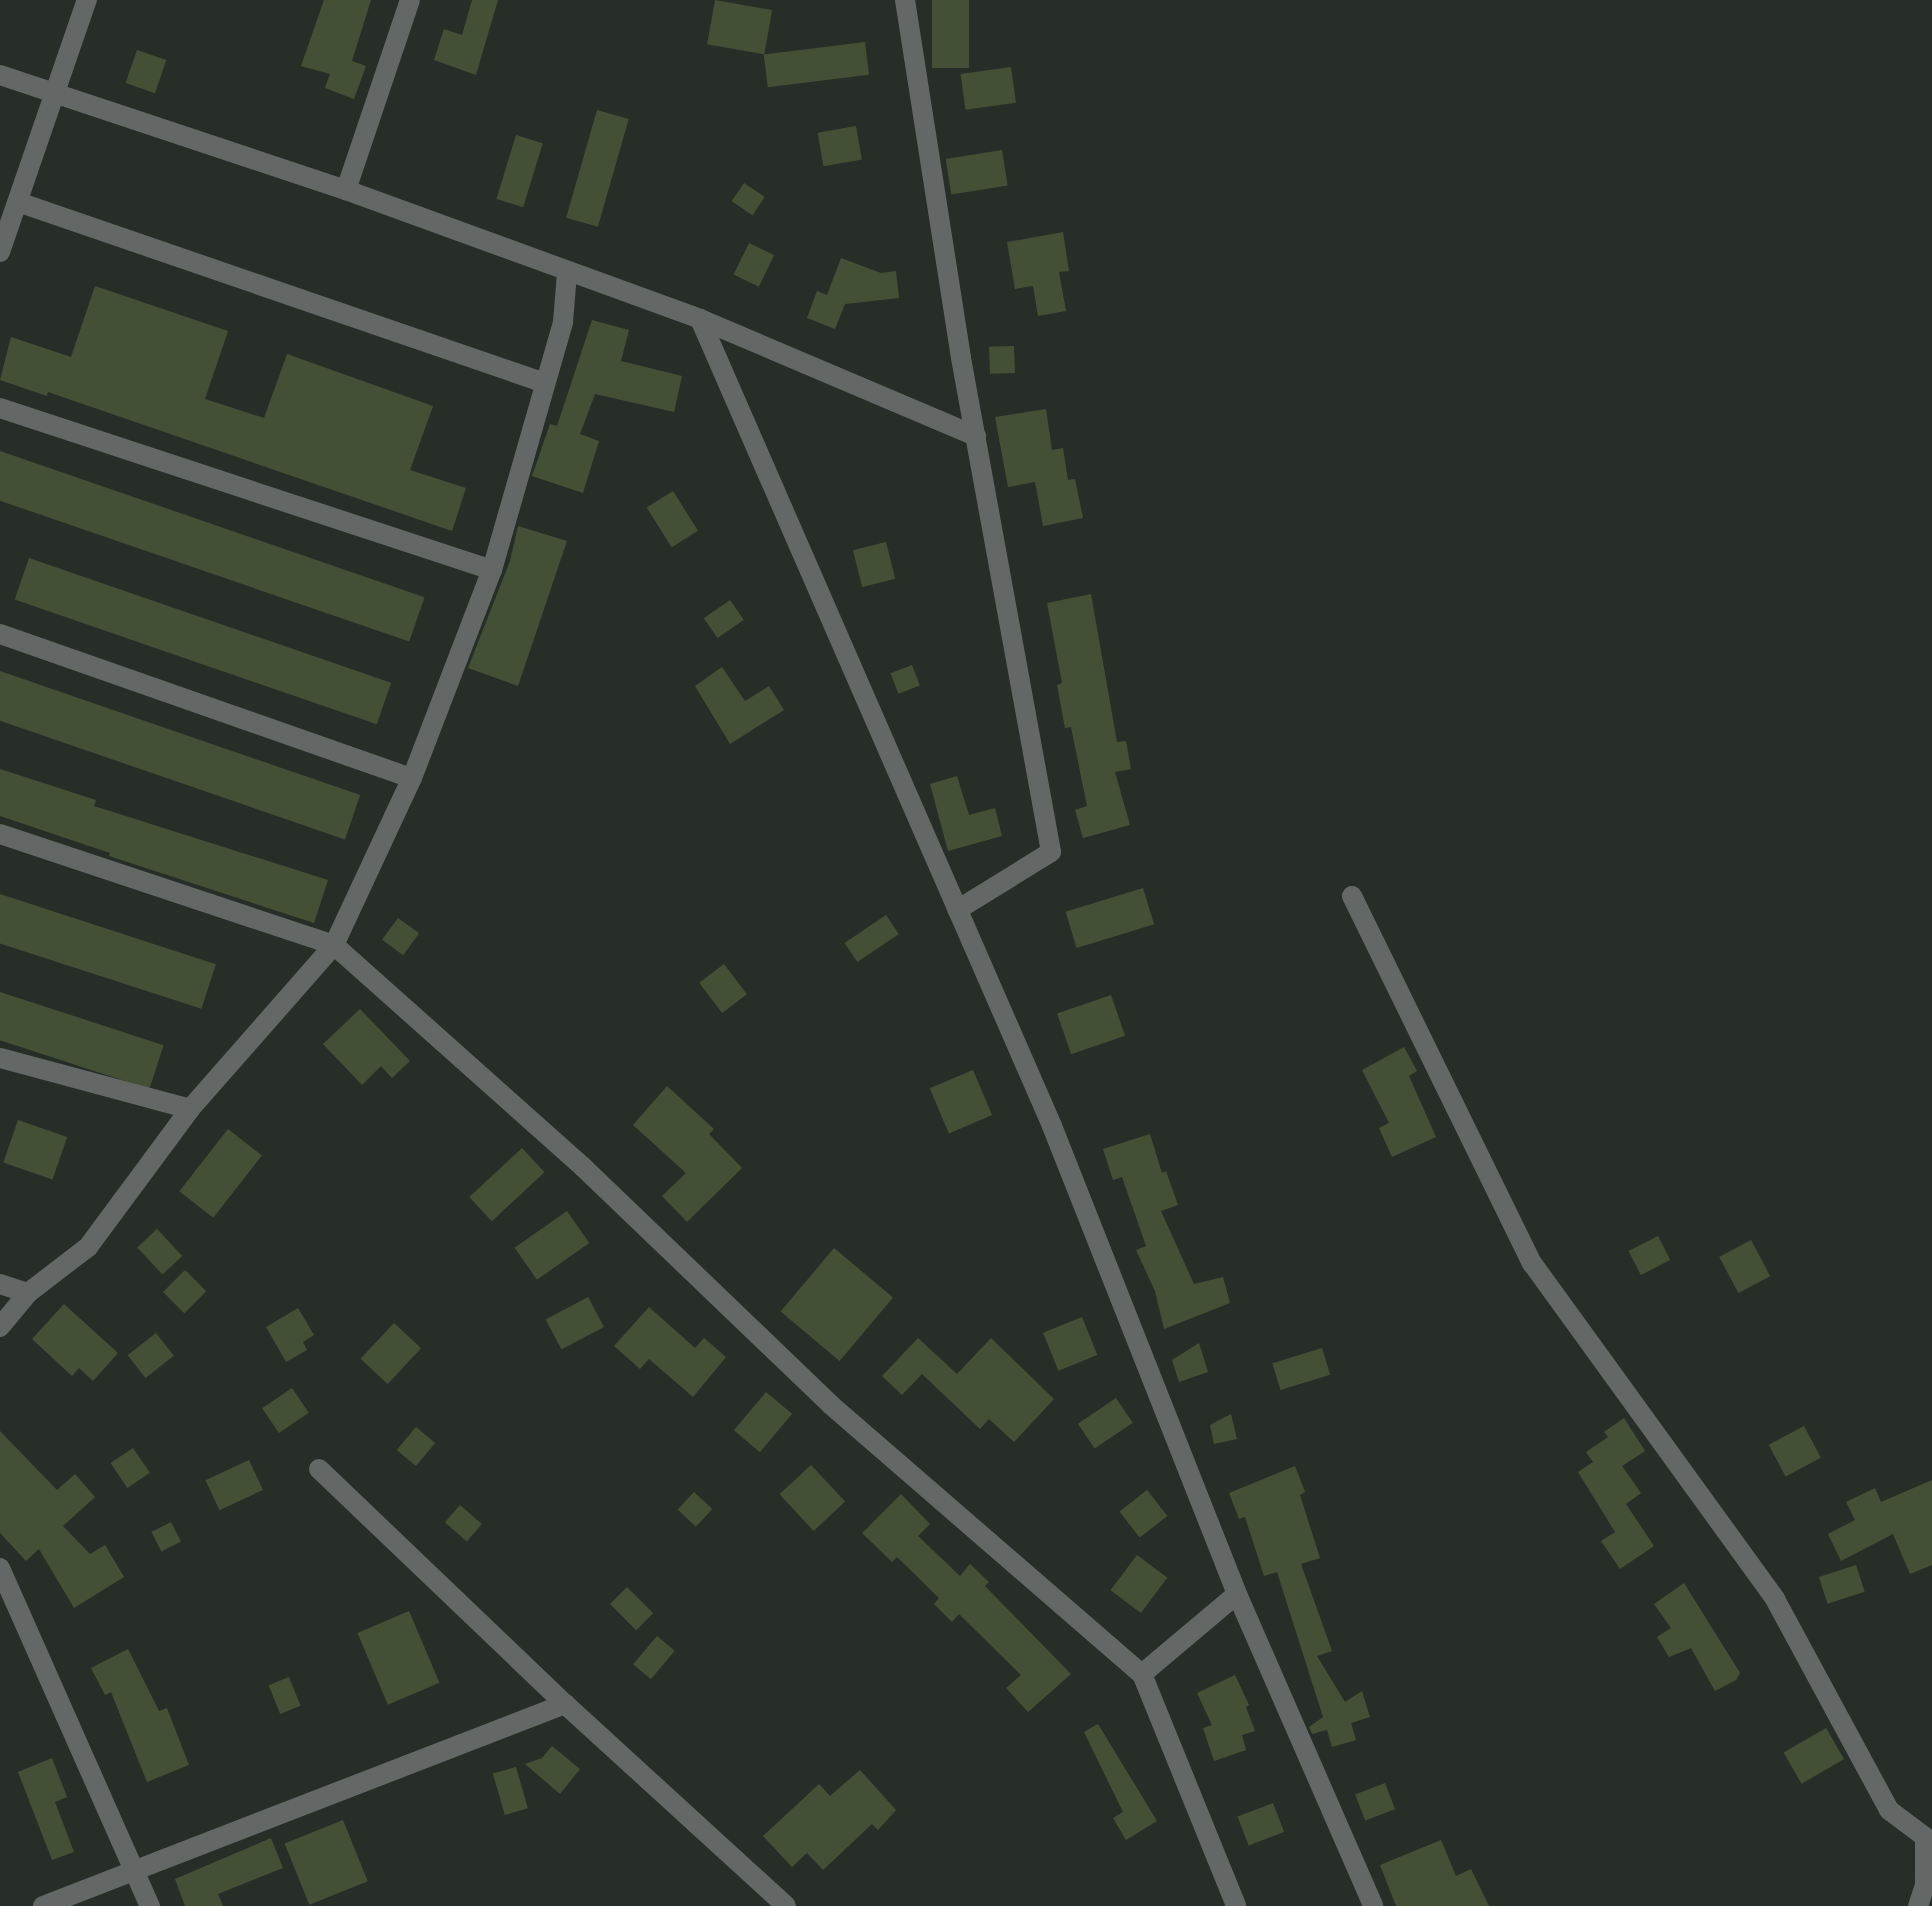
<!DOCTYPE html>
<html>
<head>
<meta charset="utf-8">
<style>
  body { margin:0 }
  #map { position:relative; width:1932px; height:1906px; overflow:hidden; background:#272e28; font-family:Mulish,sans-serif }
  div>[style] { position:absolute }
  [style*='--x'] { left:calc(var(--x)*1px); top:calc(var(--y)*1px); width:calc(var(--w)*1px); rotate:calc(var(--a)*1deg) }
  .building>* { inset:0; background:#445036; transform-origin:0 0 }
  .street>* { height:20px; margin:-10px; padding:0 10px; transform-origin:10px; border-radius:10px; background:#636867 }
  span { translate:-50% -50%; white-space:nowrap; text-align:center; line-height:1.15; -webkit-text-stroke:7px #272e28; paint-order:stroke }
</style>
</head>
<body>
<div id="map">
  <div class="building">
    <div style="clip-path:polygon(324px 0,371px 0,352px 61px,366px 66px,354px 99px,325px 88px,330px 74px,301px 66px)"></div>
    <div style="clip-path:polygon(472px 0,498px 0,476px 75px,434px 60px,444px 29px,462px 35px)"></div>
    <div style="left:715px;top:0;width:58px;height:45px;rotate:10deg"></div>
    <div style="left:932px;top:0;width:37px;height:68px"></div>
    <div style="left:865px;top:42px;width:33px;height:102px;rotate:83deg"></div>
    <div style="left:137px;top:50px;width:31px;height:35px;rotate:19deg"></div>
    <div style="left:1011px;top:67px;width:36px;height:51px;rotate:82deg"></div>
    <div style="left:597px;top:110px;width:33px;height:112px;rotate:16deg"></div>
    <div style="left:856px;top:126px;width:34px;height:39px;rotate:80deg"></div>
    <div style="left:516px;top:135px;width:28px;height:67px;rotate:17deg"></div>
    <div style="left:1002px;top:150px;width:36px;height:57px;rotate:81deg"></div>
    <div style="left:744px;top:183px;width:25px;height:22px;rotate:34deg"></div>
    <div style="clip-path:polygon(1063px 232px,1069px 271px,1059px 272px,1066px 311px,1038px 316px,1033px 286px,1015px 289px,1007px 242px)"></div>
    <div style="left:749px;top:243px;width:28px;height:35px;rotate:26deg"></div>
    <div style="clip-path:polygon(841px 258px,881px 273px,896px 271px,899px 298px,845px 304px,835px 329px,807px 318px,817px 291px,827px 295px)"></div>
    <div style="clip-path:polygon(95px 286px,228px 331px,205px 399px,264px 418px,287px 354px,433px 406px,410px 470px,466px 488px,452px 531px,48px 392px,47px 396px,0 380px,11px 337px,71px 357px)"></div>
    <div style="clip-path:polygon(592px 320px,629px 330px,621px 361px,682px 376px,674px 412px,595px 394px,580px 434px,599px 441px,583px 493px,532px 476px,550px 424px,557px 426px)"></div>
    <div style="left:1014px;top:346px;width:27px;height:25px;rotate:88deg"></div>
    <div style="clip-path:polygon(1046px 409px,1052px 450px,1063px 448px,1068px 480px,1075px 479px,1083px 518px,1043px 526px,1035px 482px,1008px 487px,995px 417px)"></div>
    <div style="left:0;top:451px;width:449px;height:47px;rotate:19deg"></div>
    <div style="left:673px;top:491px;width:47px;height:31px;rotate:58deg"></div>
    <div style="clip-path:polygon(518px 526px,567px 541px,518px 686px,468px 668px,510px 561px)"></div>
    <div style="left:886px;top:542px;width:38px;height:34px;rotate:76deg"></div>
    <div style="left:29px;top:558px;width:383px;height:44px;rotate:19deg"></div>
    <div style="clip-path:polygon(1091px 594px,1117px 742px,1126px 741px,1131px 769px,1115px 772px,1130px 825px,1083px 838px,1075px 810px,1087px 806px,1071px 727px,1065px 728px,1057px 685px,1062px 683px,1047px 603px)"></div>
    <div style="left:730px;top:600px;width:24px;height:32px;rotate:55deg"></div>
    <div style="left:912px;top:665px;width:22px;height:23px;rotate:69deg"></div>
    <div style="clip-path:polygon(722px 667px,745px 701px,769px 686px,784px 710px,730px 744px,695px 686px)"></div>
    <div style="left:0;top:671px;width:381px;height:47px;rotate:19deg"></div>
    <div style="clip-path:polygon(0 769px,96px 800px,94px 806px,328px 880px,314px 923px,109px 856px,110px 853px,0 816px)"></div>
    <div style="clip-path:polygon(957px 776px,969px 815px,995px 808px,1002px 836px,948px 851px,930px 784px)"></div>
    <div style="left:1143px;top:888px;width:38px;height:81px;rotate:73deg"></div>
    <div style="left:0;top:894px;width:227px;height:47px;rotate:18deg"></div>
    <div style="left:886px;top:915px;width:23px;height:50px;rotate:56deg"></div>
    <div style="left:398px;top:918px;width:26px;height:27px;rotate:36deg"></div>
    <div style="left:724px;top:964px;width:38px;height:31px;rotate:53deg"></div>
    <div style="left:0;top:992px;width:172px;height:46px;rotate:18deg"></div>
    <div style="left:1111px;top:995px;width:43px;height:57px;rotate:71deg"></div>
    <div style="clip-path:polygon(360px 1009px,410px 1061px,392px 1078px,381px 1066px,362px 1085px,323px 1044px)"></div>
    <div style="clip-path:polygon(1404px 1047px,1417px 1071px,1409px 1076px,1436px 1137px,1392px 1157px,1379px 1128px,1389px 1123px,1362px 1070px)"></div>
    <div style="left:973px;top:1070px;width:49px;height:47px;rotate:67deg"></div>
    <div style="clip-path:polygon(667px 1086px,714px 1129px,709px 1134px,742px 1168px,687px 1222px,662px 1196px,686px 1173px,633px 1125px)"></div>
    <div style="left:18px;top:1120px;width:52px;height:45px;rotate:19deg"></div>
    <div style="left:228px;top:1129px;width:43px;height:79px;rotate:38deg"></div>
    <div style="clip-path:polygon(1150px 1134px,1162px 1173px,1166px 1171px,1178px 1205px,1161px 1211px,1194px 1284px,1223px 1277px,1230px 1303px,1164px 1329px,1155px 1291px,1136px 1250px,1146px 1246px,1122px 1177px,1113px 1180px,1103px 1149px)"></div>
    <div style="left:522px;top:1148px;width:33px;height:72px;rotate:47deg"></div>
    <div style="left:567px;top:1211px;width:39px;height:64px;rotate:55deg"></div>
    <div style="left:157px;top:1229px;width:37px;height:27px;rotate:47deg"></div>
    <div style="left:1658px;top:1236px;width:27px;height:33px;rotate:63deg"></div>
    <div style="left:1751px;top:1240px;width:41px;height:36px;rotate:62deg"></div>
    <div style="left:834px;top:1248px;width:77px;height:83px;rotate:40deg"></div>
    <div style="left:185px;top:1270px;width:30px;height:31px;rotate:45deg"></div>
    <div style="left:588px;top:1297px;width:34px;height:48px;rotate:62deg"></div>
    <div style="clip-path:polygon(64px 1304px,118px 1353px,93px 1381px,79px 1368px,72px 1376px,32px 1339px)"></div>
    <div style="clip-path:polygon(649px 1307px,695px 1348px,704px 1338px,726px 1357px,693px 1397px,649px 1359px,640px 1369px,614px 1346px)"></div>
    <div style="clip-path:polygon(298px 1308px,314px 1335px,303px 1342px,307px 1350px,286px 1362px,266px 1327px)"></div>
    <div style="left:1082px;top:1317px;width:41px;height:42px;rotate:68deg"></div>
    <div style="left:394px;top:1323px;width:37px;height:49px;rotate:43deg"></div>
    <div style="left:156px;top:1333px;width:29px;height:36px;rotate:52deg"></div>
    <div style="clip-path:polygon(918px 1338px,957px 1374px,991px 1338px,1054px 1399px,1014px 1442px,989px 1419px,980px 1429px,922px 1374px,902px 1395px,882px 1376px)"></div>
    <div style="clip-path:polygon(1199px 1343px,1208px 1372px,1179px 1382px,1172px 1360px)"></div>
    <div style="left:1322px;top:1348px;width:28px;height:52px;rotate:73deg"></div>
    <div style="left:292px;top:1388px;width:30px;height:36px;rotate:56deg"></div>
    <div style="left:766px;top:1392px;width:34px;height:50px;rotate:40deg"></div>
    <div style="left:1116px;top:1398px;width:30px;height:46px;rotate:56deg"></div>
    <div style="clip-path:polygon(1231px 1414px,1237px 1439px,1214px 1444px,1210px 1425px)"></div>
    <div style="clip-path:polygon(1624px 1418px,1645px 1451px,1622px 1466px,1641px 1493px,1626px 1504px,1654px 1546px,1620px 1569px,1601px 1541px,1615px 1532px,1578px 1472px,1593px 1462px,1586px 1452px,1608px 1437px,1604px 1432px)"></div>
    <div style="left:1804px;top:1426px;width:36px;height:40px;rotate:62deg"></div>
    <div style="left:416px;top:1427px;width:25px;height:30px;rotate:40deg"></div>
    <div style="clip-path:polygon(0 1431px,57px 1490px,75px 1474px,95px 1497px,63px 1526px,90px 1554px,105px 1545px,124px 1577px,74px 1608px,39px 1549px,26px 1561px,0 1533px)"></div>
    <div style="left:133px;top:1448px;width:30px;height:27px;rotate:56deg"></div>
    <div style="left:249px;top:1460px;width:33px;height:48px;rotate:65deg"></div>
    <div style="left:811px;top:1465px;width:50px;height:43px;rotate:47deg"></div>
    <div style="clip-path:polygon(1295px 1466px,1305px 1492px,1300px 1495px,1320px 1558px,1301px 1564px,1332px 1651px,1317px 1656px,1345px 1702px,1362px 1691px,1370px 1717px,1351px 1723px,1356px 1740px,1332px 1747px,1327px 1730px,1312px 1734px,1309px 1727px,1323px 1717px,1277px 1572px,1264px 1576px,1245px 1517px,1239px 1519px,1229px 1493px)"></div>
    <div style="clip-path:polygon(1932px 1480px,1932px 1565px,1910px 1574px,1893px 1534px,1841px 1561px,1828px 1534px,1855px 1520px,1846px 1502px,1875px 1488px,1881px 1502px)"></div>
    <div style="left:1147px;top:1490px;width:33px;height:35px;rotate:52deg"></div>
    <div style="left:694px;top:1492px;width:25px;height:24px;rotate:43deg"></div>
    <div style="clip-path:polygon(901px 1494px,930px 1524px,918px 1536px,960px 1576px,970px 1564px,989px 1582px,985px 1586px,1071px 1674px,1028px 1712px,1006px 1688px,1021px 1675px,959px 1614px,952px 1622px,934px 1604px,939px 1598px,897px 1557px,892px 1562px,862px 1533px)"></div>
    <div style="left:460px;top:1505px;width:29px;height:23px;rotate:41deg"></div>
    <div style="left:171px;top:1522px;width:22px;height:22px;rotate:63deg"></div>
    <div style="left:1137px;top:1555px;width:38px;height:44px;rotate:37deg"></div>
    <div style="left:1856px;top:1565px;width:28px;height:39px;rotate:72deg"></div>
    <div style="clip-path:polygon(1684px 1583px,1740px 1673px,1736px 1680px,1715px 1691px,1691px 1648px,1669px 1657px,1657px 1637px,1671px 1628px,1654px 1604px)"></div>
    <div style="left:627px;top:1587px;width:37px;height:24px;rotate:45deg"></div>
    <div style="left:409px;top:1611px;width:78px;height:56px;rotate:67deg"></div>
    <div style="left:657px;top:1636px;width:23px;height:37px;rotate:40deg"></div>
    <div style="clip-path:polygon(128px 1649px,159px 1711px,167px 1708px,189px 1765px,147px 1782px,111px 1692px,105px 1695px,91px 1668px)"></div>
    <div style="clip-path:polygon(1235px 1675px,1249px 1705px,1246px 1707px,1255px 1731px,1242px 1735px,1246px 1750px,1214px 1761px,1203px 1728px,1212px 1725px,1197px 1693px)"></div>
    <div style="left:289px;top:1677px;width:31px;height:22px;rotate:68deg"></div>
    <div style="clip-path:polygon(1098px 1724px,1157px 1821px,1126px 1840px,1113px 1818px,1123px 1812px,1084px 1732px)"></div>
    <div style="left:1826px;top:1728px;width:36px;height:49px;rotate:60deg"></div>
    <div style="clip-path:polygon(552px 1746px,580px 1769px,560px 1794px,525px 1764px,542px 1758px)"></div>
    <div style="clip-path:polygon(52px 1758px,67px 1797px,55px 1802px,74px 1852px,52px 1860px,18px 1772px)"></div>
    <div style="left:516px;top:1767px;width:43px;height:24px;rotate:74deg"></div>
    <div style="clip-path:polygon(860px 1770px,896px 1810px,878px 1830px,872px 1824px,823px 1870px,807px 1853px,792px 1867px,763px 1836px,819px 1784px,830px 1796px)"></div>
    <div style="left:1385px;top:1783px;width:28px;height:32px;rotate:69deg"></div>
    <div style="left:1273px;top:1803px;width:31px;height:38px;rotate:69deg"></div>
    <div style="left:343px;top:1820px;width:66px;height:63px;rotate:68deg"></div>
    <div style="clip-path:polygon(271px 1838px,283px 1868px,218px 1894px,223px 1906px,185px 1906px,175px 1879px)"></div>
    <div style="clip-path:polygon(1441px 1840px,1456px 1876px,1471px 1869px,1489px 1906px,1396px 1906px,1380px 1865px)"></div>
  </div>
  <div class="street">
    <div style="--x:905;--y:0;--w:362;--a:81.1"></div>
    <div style="--x:961;--y:358;--w:502;--a:79.67"></div>
    <div style="--x:1051;--y:852;--w:110;--a:148.3"></div>
    <div style="--x:0;--y:75;--w:365;--a:18.4"></div>
    <div style="--x:346;--y:190;--w:377;--a:20"></div>
    <div style="--x:700;--y:319;--w:300;--a:23"></div>
    <div style="--x:346;--y:190;--w:200;--a:-71.4"></div>
    <div style="--x:18;--y:202;--w:557;--a:18.96"></div>
    <div style="--x:0;--y:252;--w:267;--a:-71"></div>
    <div style="--x:700;--y:319;--w:880;--a:66.43"></div>
    <div style="--x:1052;--y:1126;--w:503;--a:68.43"></div>
    <div style="--x:1237;--y:1594;--w:340;--a:66.4"></div>
    <div style="--x:0;--y:408;--w:518;--a:18.23"></div>
    <div style="--x:0;--y:634;--w:436;--a:19.3"></div>
    <div style="--x:0;--y:834;--w:352;--a:18.4"></div>
    <div style="--x:334;--y:945;--w:334;--a:41.7"></div>
    <div style="--x:583;--y:1167;--w:344;--a:43.8"></div>
    <div style="--x:831;--y:1405;--w:411;--a:40.9"></div>
    <div style="--x:1142;--y:1674;--w:250;--a:67.9"></div>
    <div style="--x:1352;--y:896;--w:409;--a:63.9"></div>
    <div style="--x:1532;--y:1263;--w:415;--a:54.1"></div>
    <div style="--x:1775;--y:1599;--w:240;--a:61.6"></div>
    <div style="--x:1889;--y:1810;--w:45;--a:36.9"></div>
    <div style="--x:1925;--y:1837;--w:48;--a:90"></div>
    <div style="--x:1925;--y:1885;--w:22;--a:108"></div>
    <div style="--x:0;--y:1058;--w:197;--a:15"></div>
    <div style="--x:0;--y:1284;--w:29;--a:18"></div>
    <div style="--x:0;--y:1327;--w:44;--a:-50.5"></div>
    <div style="--x:28;--y:1293;--w:76;--a:-37.5"></div>
    <div style="--x:88;--y:1247;--w:172;--a:-53.5"></div>
    <div style="--x:190;--y:1109;--w:218;--a:-48.7"></div>
    <div style="--x:334;--y:945;--w:184;--a:-65"></div>
    <div style="--x:412;--y:778;--w:223;--a:-69"></div>
    <div style="--x:492;--y:570;--w:258;--a:-74"></div>
    <div style="--x:563;--y:322;--w:49;--a:-85.3"></div>
    <div style="--x:319;--y:1469;--w:340;--a:43.7"></div>
    <div style="--x:565;--y:1704;--w:299;--a:42.4"></div>
    <div style="--x:0;--y:1568;--w:370;--a:66.1"></div>
    <div style="--x:1142;--y:1674;--w:124;--a:-40.1"></div>
    <div style="--x:43;--y:1906;--w:560;--a:-21.16"></div>
  </div>
</div>
</body>
</html>
